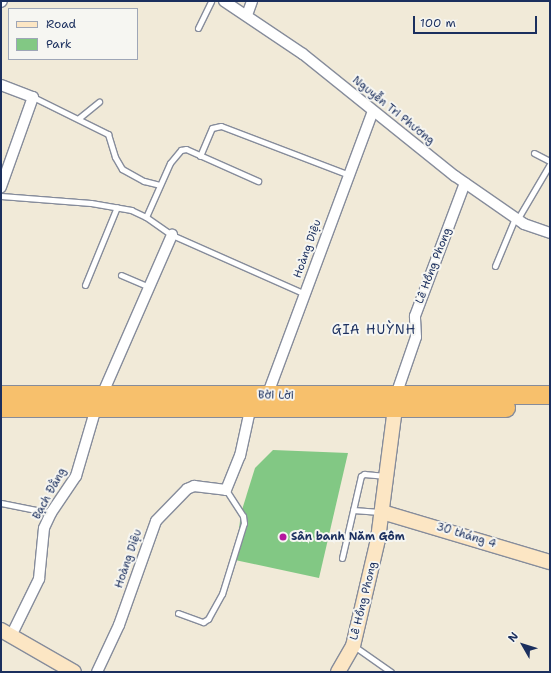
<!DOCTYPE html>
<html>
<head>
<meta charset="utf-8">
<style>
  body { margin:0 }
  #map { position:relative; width:551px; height:673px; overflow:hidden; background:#f1ead8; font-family:"Shantell Sans",sans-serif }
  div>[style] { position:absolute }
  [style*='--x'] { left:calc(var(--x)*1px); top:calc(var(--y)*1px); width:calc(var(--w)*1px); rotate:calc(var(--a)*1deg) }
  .green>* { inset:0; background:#82c884 }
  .roads { filter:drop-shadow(1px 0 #868c9b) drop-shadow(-1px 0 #868c9b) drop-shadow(0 1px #868c9b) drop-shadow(0 -1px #868c9b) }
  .lane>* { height:5px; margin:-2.5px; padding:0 2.5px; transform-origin:2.5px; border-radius:2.5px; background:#fff }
  .street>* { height:10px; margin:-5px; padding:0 5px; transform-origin:5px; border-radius:5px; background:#fff }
  .secondary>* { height:14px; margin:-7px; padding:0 7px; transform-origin:7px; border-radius:7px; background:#fce6c4 }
  .highway>* { height:18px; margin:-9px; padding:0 9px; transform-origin:9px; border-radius:9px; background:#f7c06c }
  .dots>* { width:11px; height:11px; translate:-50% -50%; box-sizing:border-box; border:2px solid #f6f6f2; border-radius:50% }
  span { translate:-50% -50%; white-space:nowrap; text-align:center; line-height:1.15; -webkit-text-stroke:4px #f6f6f2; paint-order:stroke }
  .street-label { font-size:11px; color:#1b2f5e }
  .poi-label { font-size:11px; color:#1b2f5e; font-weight:700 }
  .left { translate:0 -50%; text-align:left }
  .quarter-label { font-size:13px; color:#1b2f5e; letter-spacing:1px }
  .frame { position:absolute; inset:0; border:2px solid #1b2f5e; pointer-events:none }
  .legend { position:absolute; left:8px; top:8px; width:130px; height:52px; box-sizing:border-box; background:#f6f6f2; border:1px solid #9ea6b7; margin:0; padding:5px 7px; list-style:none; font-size:12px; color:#1b2f5e }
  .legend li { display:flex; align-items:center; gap:8px; height:20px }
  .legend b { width:20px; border:1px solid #9ea6b7 }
  .north { position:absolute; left:503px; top:625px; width:40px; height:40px; -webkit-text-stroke:3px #f6f6f2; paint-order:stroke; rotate:309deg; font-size:11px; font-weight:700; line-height:16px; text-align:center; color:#1b2f5e }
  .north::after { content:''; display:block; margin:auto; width:14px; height:18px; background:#1b2f5e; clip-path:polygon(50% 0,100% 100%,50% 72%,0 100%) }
  .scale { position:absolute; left:413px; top:16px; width:124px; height:18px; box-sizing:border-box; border:2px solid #1b2f5e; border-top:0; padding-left:5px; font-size:12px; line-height:14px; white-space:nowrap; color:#1b2f5e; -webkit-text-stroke:3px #f6f6f2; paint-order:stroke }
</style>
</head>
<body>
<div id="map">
  <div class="green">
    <div style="clip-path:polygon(273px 450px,348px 453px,319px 578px,235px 560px,241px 513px,255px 468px)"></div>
  </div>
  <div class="roads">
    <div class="lane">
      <div style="--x:198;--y:28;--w:30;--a:-64"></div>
      <div style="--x:33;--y:97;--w:84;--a:26.3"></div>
      <div style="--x:108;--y:134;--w:24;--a:73"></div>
      <div style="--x:115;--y:157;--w:14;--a:60"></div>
      <div style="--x:122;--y:169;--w:25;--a:29"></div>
      <div style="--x:144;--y:181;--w:16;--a:14"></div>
      <div style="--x:79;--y:118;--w:26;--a:-39"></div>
      <div style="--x:534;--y:153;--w:18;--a:27"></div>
      <div style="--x:200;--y:156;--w:30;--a:-67"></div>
      <div style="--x:212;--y:128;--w:9;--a:-13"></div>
      <div style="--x:221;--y:126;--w:137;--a:20.9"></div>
      <div style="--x:1;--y:196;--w:90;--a:4.4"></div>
      <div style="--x:91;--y:203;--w:41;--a:9.9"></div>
      <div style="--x:131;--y:210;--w:17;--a:25"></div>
      <div style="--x:146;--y:217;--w:32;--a:35"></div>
      <div style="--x:172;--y:235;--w:145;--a:23.9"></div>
      <div style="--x:146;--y:217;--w:59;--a:-66"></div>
      <div style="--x:170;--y:163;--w:17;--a:-50"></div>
      <div style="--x:181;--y:150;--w:5;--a:-11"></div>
      <div style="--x:186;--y:149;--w:79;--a:24"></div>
      <div style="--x:517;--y:220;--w:65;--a:-59.5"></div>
      <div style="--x:495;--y:266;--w:52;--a:-67.4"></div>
      <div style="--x:121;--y:275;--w:30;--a:23"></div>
      <div style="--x:85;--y:285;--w:84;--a:-67.7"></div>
      <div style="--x:1;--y:503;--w:51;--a:11.3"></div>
      <div style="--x:353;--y:510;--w:27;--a:4"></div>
      <div style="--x:342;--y:558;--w:84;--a:-77"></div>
      <div style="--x:361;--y:476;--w:4;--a:-34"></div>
      <div style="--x:364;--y:474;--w:22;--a:5"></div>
      <div style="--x:178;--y:613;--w:27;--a:20"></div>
      <div style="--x:203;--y:622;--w:6;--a:-31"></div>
      <div style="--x:208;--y:619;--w:29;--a:-61"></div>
      <div style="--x:222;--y:594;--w:74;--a:-72.8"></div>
      <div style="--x:244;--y:523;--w:7;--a:-98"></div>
      <div style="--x:243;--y:516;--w:31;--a:-123"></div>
      <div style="--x:354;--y:646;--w:45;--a:35.1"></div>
    </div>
    <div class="street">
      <div style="--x:224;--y:1;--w:95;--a:33.9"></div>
      <div style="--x:303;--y:54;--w:195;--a:38.8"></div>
      <div style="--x:455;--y:176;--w:84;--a:34.8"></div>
      <div style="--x:524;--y:224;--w:28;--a:19"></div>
      <div style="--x:1;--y:2;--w:1;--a:-45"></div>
      <div style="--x:247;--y:15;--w:15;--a:-70"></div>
      <div style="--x:1;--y:85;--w:34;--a:21"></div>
      <div style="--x:33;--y:97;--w:96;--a:109.6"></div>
      <div style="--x:102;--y:395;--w:175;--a:-66.4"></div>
      <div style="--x:396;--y:395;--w:61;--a:-71"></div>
      <div style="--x:416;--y:337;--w:21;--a:-93"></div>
      <div style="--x:415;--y:316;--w:142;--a:-69.4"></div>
      <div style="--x:267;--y:396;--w:304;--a:-69.6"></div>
      <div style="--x:11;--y:636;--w:64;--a:-63.8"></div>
      <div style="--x:39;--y:579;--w:51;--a:-84.4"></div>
      <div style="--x:44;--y:528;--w:17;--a:-65"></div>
      <div style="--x:51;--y:513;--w:45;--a:-56"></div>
      <div style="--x:76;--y:476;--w:71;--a:-73.6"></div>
      <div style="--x:97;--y:672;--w:52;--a:-64.9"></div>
      <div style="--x:119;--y:625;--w:110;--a:-70.4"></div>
      <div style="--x:156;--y:521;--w:45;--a:-45.9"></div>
      <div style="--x:187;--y:489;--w:8;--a:-23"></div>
      <div style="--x:194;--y:486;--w:32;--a:7"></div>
      <div style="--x:226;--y:490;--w:37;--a:-68"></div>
      <div style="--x:240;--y:456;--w:47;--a:-77.7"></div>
    </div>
    <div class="secondary">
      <div style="--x:382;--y:512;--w:175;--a:16.6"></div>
      <div style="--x:1;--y:630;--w:84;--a:29.9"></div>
      <div style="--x:338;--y:672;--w:30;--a:-60"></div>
      <div style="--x:353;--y:646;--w:110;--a:-76.8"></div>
      <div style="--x:378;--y:539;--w:132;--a:-82.6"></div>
    </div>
    <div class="highway">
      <div style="--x:1;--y:395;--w:549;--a:0"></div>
      <div style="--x:1;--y:408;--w:505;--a:0"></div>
    </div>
  </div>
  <div class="dots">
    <div style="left:283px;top:537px;background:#b5179e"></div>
  </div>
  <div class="street-label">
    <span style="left:393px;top:111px;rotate:39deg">Nguyễn Tri Phương</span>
    <span style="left:308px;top:249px;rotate:-70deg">Hoàng Diệu</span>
    <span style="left:434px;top:266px;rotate:-69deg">Lê Hồng Phong</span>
    <span style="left:276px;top:396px;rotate:1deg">Bời Lời</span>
    <span style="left:50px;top:494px;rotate:-61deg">Bạch Đằng</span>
    <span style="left:466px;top:536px;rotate:17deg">30 tháng 4</span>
    <span style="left:129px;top:559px;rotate:-71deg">Hoàng Diệu</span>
    <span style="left:364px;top:601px;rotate:-76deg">Lê Hồng Phong</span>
  </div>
  <div class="poi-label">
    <span class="left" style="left:291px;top:537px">Sân banh Năm Gôm</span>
  </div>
  <div class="quarter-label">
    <span style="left:374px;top:330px">GIA HUỲNH</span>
  </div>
  <div class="frame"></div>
  <ul class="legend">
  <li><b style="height:5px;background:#fce6c4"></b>Road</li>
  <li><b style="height:11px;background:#82c884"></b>Park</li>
  </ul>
  <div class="north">N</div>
  <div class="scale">100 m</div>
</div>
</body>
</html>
